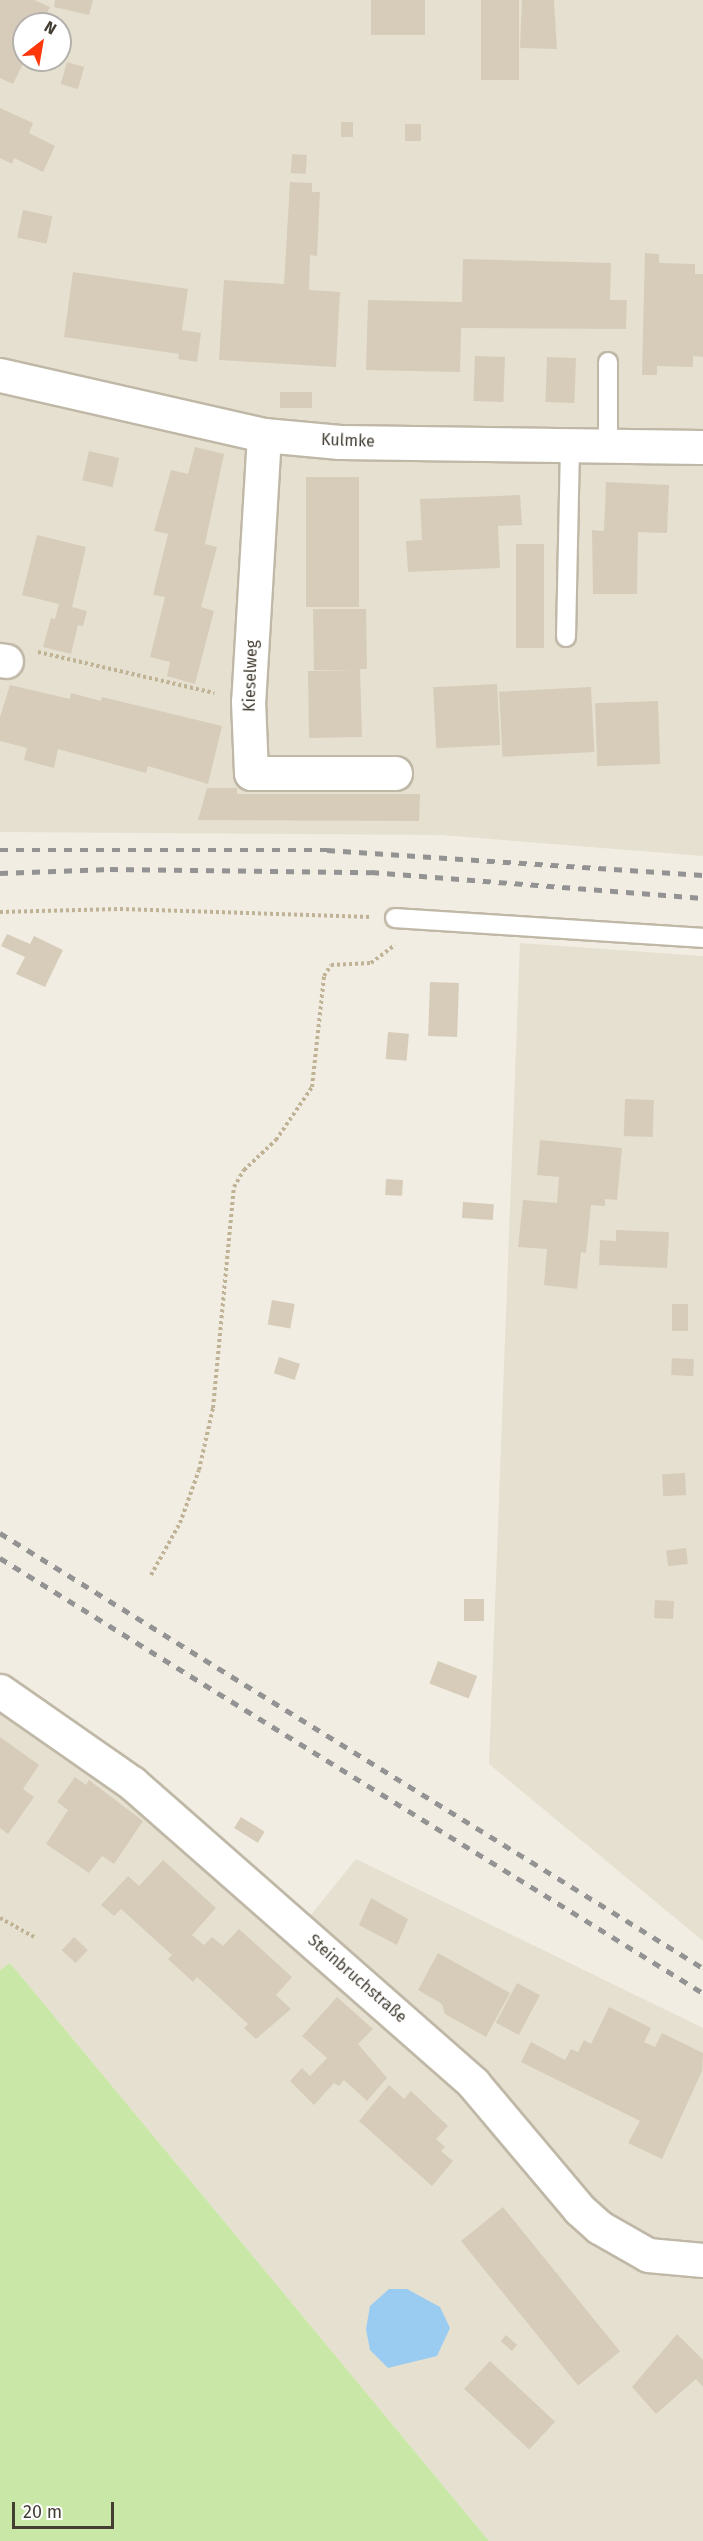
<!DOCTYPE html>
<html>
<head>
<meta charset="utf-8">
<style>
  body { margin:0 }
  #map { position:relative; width:703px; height:2541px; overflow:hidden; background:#f2ede2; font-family:"Fira Sans",sans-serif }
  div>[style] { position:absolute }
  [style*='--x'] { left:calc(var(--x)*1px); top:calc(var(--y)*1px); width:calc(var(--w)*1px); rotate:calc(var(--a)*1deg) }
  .residential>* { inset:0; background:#e6e0d0 }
  .green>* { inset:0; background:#c9e8a8 }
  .water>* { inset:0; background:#9accf2 }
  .building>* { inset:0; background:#d7ccba; transform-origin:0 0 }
  .path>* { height:4px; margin-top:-2px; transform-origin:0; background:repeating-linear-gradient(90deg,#c0b295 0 3px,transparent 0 6px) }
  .roads { filter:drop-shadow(2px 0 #c0b8a7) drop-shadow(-2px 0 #c0b8a7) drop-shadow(0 2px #c0b8a7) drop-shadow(0 -2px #c0b8a7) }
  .lane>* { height:18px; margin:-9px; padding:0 9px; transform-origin:9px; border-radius:9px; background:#fff }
  .street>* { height:33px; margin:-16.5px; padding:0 16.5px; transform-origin:16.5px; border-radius:16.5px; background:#fff }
  .rail>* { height:4.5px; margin-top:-2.25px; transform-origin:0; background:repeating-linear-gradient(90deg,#939393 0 8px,transparent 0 16px) }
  span { translate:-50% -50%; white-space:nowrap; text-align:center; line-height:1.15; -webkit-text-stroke:4.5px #fff; paint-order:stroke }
  .street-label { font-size:16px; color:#433d32 }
  .north { position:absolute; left:12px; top:12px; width:60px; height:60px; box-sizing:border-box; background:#fff; border:2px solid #b4b1ad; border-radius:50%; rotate:31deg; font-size:16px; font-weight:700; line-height:24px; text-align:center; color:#433d32 }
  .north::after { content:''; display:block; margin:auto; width:21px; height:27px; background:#ff380c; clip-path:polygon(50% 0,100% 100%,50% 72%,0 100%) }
  .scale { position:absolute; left:12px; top:2502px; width:102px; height:27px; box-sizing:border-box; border:3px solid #433d32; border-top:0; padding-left:8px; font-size:18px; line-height:21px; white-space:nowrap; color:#433d32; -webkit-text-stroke:4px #fff; paint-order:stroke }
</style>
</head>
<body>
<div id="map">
  <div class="residential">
    <div style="clip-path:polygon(evenodd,0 0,703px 0,703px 856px,440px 835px,0 832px,0 0,24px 24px,60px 24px,60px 60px,24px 60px,24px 24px)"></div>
    <div style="clip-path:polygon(520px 943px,703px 956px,703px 1941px,489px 1764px)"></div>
    <div style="clip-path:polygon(0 1697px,297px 1932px,356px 1859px,703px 2028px,703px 2541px,489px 2541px,10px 1963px,0 1970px)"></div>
  </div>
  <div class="green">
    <div style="clip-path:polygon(10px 1963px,489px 2541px,0 2541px,0 1970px)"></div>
  </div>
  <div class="water">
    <div style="clip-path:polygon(389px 2289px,407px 2289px,440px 2307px,450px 2328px,437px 2356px,388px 2368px,370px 2350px,366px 2329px,370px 2306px)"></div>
  </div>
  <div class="building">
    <div style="clip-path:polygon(0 0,34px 0,50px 7px,42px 24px,24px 24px,25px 60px,13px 84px,0 78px)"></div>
    <div style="clip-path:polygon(55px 0,93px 0,89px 15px,54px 7px)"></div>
    <div style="left:371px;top:0;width:54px;height:35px"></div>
    <div style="left:481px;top:0;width:38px;height:80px"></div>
    <div style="clip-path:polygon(522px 0,554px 0,557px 49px,520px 48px)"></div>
    <div style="left:67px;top:62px;width:18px;height:23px;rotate:16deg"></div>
    <div style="clip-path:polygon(0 108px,33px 123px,29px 133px,55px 146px,43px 172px,14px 158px,12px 164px,0 158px)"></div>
    <div style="left:341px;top:122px;width:12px;height:15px"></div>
    <div style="left:405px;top:124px;width:16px;height:17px"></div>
    <div style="left:292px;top:154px;width:15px;height:19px;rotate:4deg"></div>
    <div style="clip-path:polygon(290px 182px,312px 183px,312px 192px,320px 192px,317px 256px,310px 255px,309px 290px,340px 292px,336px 367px,219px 360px,224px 280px,284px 284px)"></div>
    <div style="left:23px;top:210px;width:30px;height:28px;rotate:12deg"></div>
    <div style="clip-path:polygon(645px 253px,659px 254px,659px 263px,695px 264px,695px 274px,703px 274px,703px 357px,693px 356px,693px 367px,657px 366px,657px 375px,642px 375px)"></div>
    <div style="clip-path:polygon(463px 259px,611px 263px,610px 300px,627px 300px,626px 329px,461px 328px,460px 372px,366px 370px,368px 300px,462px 302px)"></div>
    <div style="clip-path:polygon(73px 272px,188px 289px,182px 330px,201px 333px,197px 362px,178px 359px,179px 354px,64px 337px)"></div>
    <div style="left:475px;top:356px;width:30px;height:45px;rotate:2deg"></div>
    <div style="left:547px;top:357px;width:29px;height:45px;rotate:2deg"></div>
    <div style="left:280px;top:392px;width:32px;height:16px"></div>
    <div style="clip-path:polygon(195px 447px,224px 454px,205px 544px,217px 547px,201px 607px,214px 611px,195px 684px,167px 676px,170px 662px,150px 657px,165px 597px,153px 595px,168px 534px,154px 531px,171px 470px,188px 474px)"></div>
    <div style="left:89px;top:451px;width:31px;height:30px;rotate:13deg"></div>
    <div style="left:359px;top:477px;width:130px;height:53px;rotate:90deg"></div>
    <div style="clip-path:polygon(606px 482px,669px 485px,667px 533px,638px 532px,637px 594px,593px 594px,592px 530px,604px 531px)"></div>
    <div style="clip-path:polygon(520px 495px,522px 525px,498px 526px,500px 568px,408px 572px,406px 541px,422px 540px,420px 499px)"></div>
    <div style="clip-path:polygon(37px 535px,86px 547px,72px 607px,87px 611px,83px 626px,78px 625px,71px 654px,43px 647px,51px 618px,55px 619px,59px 604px,22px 595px)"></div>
    <div style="left:516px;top:544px;width:28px;height:104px"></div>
    <div style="clip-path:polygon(313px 609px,366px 609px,367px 669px,360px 669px,362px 737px,309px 738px,308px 671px,357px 670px,314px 670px)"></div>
    <div style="left:497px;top:684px;width:61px;height:64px;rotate:87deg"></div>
    <div style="clip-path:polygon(10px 685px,70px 699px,71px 693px,101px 701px,102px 697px,222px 726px,208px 784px,148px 766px,146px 773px,58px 749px,54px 768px,24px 760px,27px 748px,0 741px,0 717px)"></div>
    <div style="left:591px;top:687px;width:65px;height:92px;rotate:87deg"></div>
    <div style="left:658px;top:701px;width:63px;height:63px;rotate:88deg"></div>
    <div style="clip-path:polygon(207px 788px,237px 788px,237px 794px,420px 794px,419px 821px,198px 820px)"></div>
    <div style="clip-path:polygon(7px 934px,30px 944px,34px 936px,63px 950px,45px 987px,16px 974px,25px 957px,1px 946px)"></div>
    <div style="left:430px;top:982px;width:29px;height:54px;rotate:2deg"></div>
    <div style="left:388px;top:1032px;width:21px;height:27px;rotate:5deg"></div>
    <div style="left:625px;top:1099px;width:29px;height:37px;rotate:2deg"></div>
    <div style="clip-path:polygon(540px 1140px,622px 1148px,617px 1200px,605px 1199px,605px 1206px,591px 1205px,586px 1253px,581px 1252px,577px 1289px,544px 1285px,547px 1249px,518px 1247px,523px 1200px,557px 1203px,559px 1177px,537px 1175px)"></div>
    <div style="left:386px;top:1179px;width:17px;height:16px;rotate:3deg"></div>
    <div style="left:463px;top:1202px;width:31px;height:16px;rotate:4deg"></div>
    <div style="clip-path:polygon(616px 1230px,669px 1232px,667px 1268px,599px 1265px,600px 1240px,616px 1241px)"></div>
    <div style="left:272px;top:1300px;width:23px;height:25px;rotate:10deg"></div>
    <div style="left:672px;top:1304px;width:16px;height:27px"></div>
    <div style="left:279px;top:1357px;width:22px;height:17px;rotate:18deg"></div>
    <div style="left:672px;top:1358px;width:22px;height:17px;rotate:3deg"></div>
    <div style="left:685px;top:1473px;width:22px;height:23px;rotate:87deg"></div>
    <div style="left:686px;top:1548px;width:16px;height:20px;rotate:83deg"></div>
    <div style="left:464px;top:1599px;width:20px;height:22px"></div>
    <div style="left:655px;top:1600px;width:19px;height:18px;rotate:3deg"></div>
    <div style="left:438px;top:1661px;width:42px;height:24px;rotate:21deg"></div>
    <div style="clip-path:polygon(0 1737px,39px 1765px,23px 1789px,34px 1797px,8px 1834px,0 1828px)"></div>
    <div style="clip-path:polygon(75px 1777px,86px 1785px,89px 1780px,143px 1821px,114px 1864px,102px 1856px,89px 1873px,46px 1844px,68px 1810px,57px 1802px)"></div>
    <div style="left:241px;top:1817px;width:28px;height:13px;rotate:32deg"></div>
    <div style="clip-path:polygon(163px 1860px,216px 1908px,192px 1935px,204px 1945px,212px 1937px,223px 1946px,239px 1929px,292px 1977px,276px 1995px,291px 2009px,256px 2039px,244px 2028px,248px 2024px,197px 1977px,193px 1982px,168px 1959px,172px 1955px,121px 1909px,114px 1916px,101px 1905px,128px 1876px,139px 1886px)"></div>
    <div style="clip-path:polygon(371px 1898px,408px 1919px,397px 1945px,359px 1925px)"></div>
    <div style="left:74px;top:1937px;width:19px;height:18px;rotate:43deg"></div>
    <div style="clip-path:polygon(438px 1953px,510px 1993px,486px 2037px,445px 2014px,442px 2004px,418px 1990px)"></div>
    <div style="left:517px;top:1983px;width:26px;height:45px;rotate:28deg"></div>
    <div style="clip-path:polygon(337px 1997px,373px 2029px,358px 2044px,387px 2078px,367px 2101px,344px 2080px,339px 2086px,334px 2083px,314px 2105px,290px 2081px,302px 2068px,310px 2076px,327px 2058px,302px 2036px)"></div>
    <div style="clip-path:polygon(609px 2007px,651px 2028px,644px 2042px,655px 2047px,662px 2033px,703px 2053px,702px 2071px,662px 2159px,628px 2143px,640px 2121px,521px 2062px,531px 2042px,565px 2060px,571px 2049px,578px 2052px,584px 2040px,591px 2044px)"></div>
    <div style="clip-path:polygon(389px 2085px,404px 2099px,411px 2091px,448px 2126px,436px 2139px,445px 2147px,441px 2151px,453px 2161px,432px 2186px,359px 2121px)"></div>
    <div style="left:503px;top:2207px;width:186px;height:54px;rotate:51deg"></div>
    <div style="clip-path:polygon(677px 2334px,703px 2360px,703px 2387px,696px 2379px,656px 2414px,632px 2387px)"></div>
    <div style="left:506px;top:2335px;width:15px;height:8px;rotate:42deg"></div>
    <div style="left:490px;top:2361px;width:89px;height:38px;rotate:43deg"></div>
  </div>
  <div class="path">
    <div style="--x:38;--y:652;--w:181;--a:13.1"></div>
    <div style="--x:0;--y:912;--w:120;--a:-1.4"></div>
    <div style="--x:120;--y:909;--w:251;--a:1.8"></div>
    <div style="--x:151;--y:1575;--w:60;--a:-60.9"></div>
    <div style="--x:180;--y:1523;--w:56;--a:-70.3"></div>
    <div style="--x:199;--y:1470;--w:64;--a:-77.3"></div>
    <div style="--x:213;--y:1408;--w:222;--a:-84.6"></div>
    <div style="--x:234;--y:1187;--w:20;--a:-60"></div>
    <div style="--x:244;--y:1170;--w:44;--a:-43.2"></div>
    <div style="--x:276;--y:1140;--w:64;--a:-55.8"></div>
    <div style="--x:312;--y:1087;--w:112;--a:-83.8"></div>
    <div style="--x:324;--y:976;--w:13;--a:-58"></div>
    <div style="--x:331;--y:965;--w:40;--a:-2.9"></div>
    <div style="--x:371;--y:963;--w:30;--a:-37"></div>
    <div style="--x:0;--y:1918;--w:39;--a:29"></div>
  </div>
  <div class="roads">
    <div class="lane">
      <div style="--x:608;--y:444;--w:82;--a:-90"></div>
      <div style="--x:566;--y:637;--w:193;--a:-88.8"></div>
      <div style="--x:395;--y:918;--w:309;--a:3.7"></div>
    </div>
    <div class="street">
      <div style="--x:0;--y:375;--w:271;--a:12.8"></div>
      <div style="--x:264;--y:435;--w:76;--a:5.3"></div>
      <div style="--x:340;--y:442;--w:363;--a:0.8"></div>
      <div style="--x:264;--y:435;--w:266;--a:93.4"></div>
      <div style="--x:248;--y:701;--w:72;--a:87.6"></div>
      <div style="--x:251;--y:773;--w:144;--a:0"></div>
      <div style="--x:0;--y:660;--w:6;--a:9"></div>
      <div style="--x:0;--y:1691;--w:161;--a:34.9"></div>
      <div style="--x:132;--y:1783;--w:454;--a:41.3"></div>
      <div style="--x:473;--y:2083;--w:165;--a:49.9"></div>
      <div style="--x:579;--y:2209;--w:27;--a:42"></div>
      <div style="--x:599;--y:2227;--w:56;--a:29.7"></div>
      <div style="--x:648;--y:2255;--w:55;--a:5.2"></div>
    </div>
  </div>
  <div class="rail">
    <div style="--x:0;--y:850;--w:327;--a:0"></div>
    <div style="--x:327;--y:850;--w:377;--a:3.8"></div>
    <div style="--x:0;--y:873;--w:110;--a:-2.1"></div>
    <div style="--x:110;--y:869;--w:261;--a:0.7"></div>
    <div style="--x:371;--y:872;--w:333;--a:4.5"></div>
    <div style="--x:0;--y:1533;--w:827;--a:31.75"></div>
    <div style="--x:0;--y:1558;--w:827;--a:31.75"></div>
  </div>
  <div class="street-label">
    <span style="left:348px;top:441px;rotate:2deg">Kulmke</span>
    <span style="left:251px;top:676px;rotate:-88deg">Kieselweg</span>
    <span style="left:357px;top:1979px;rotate:41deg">Steinbruchstraße</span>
  </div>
  <div class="north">N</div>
  <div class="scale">20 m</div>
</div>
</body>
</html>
